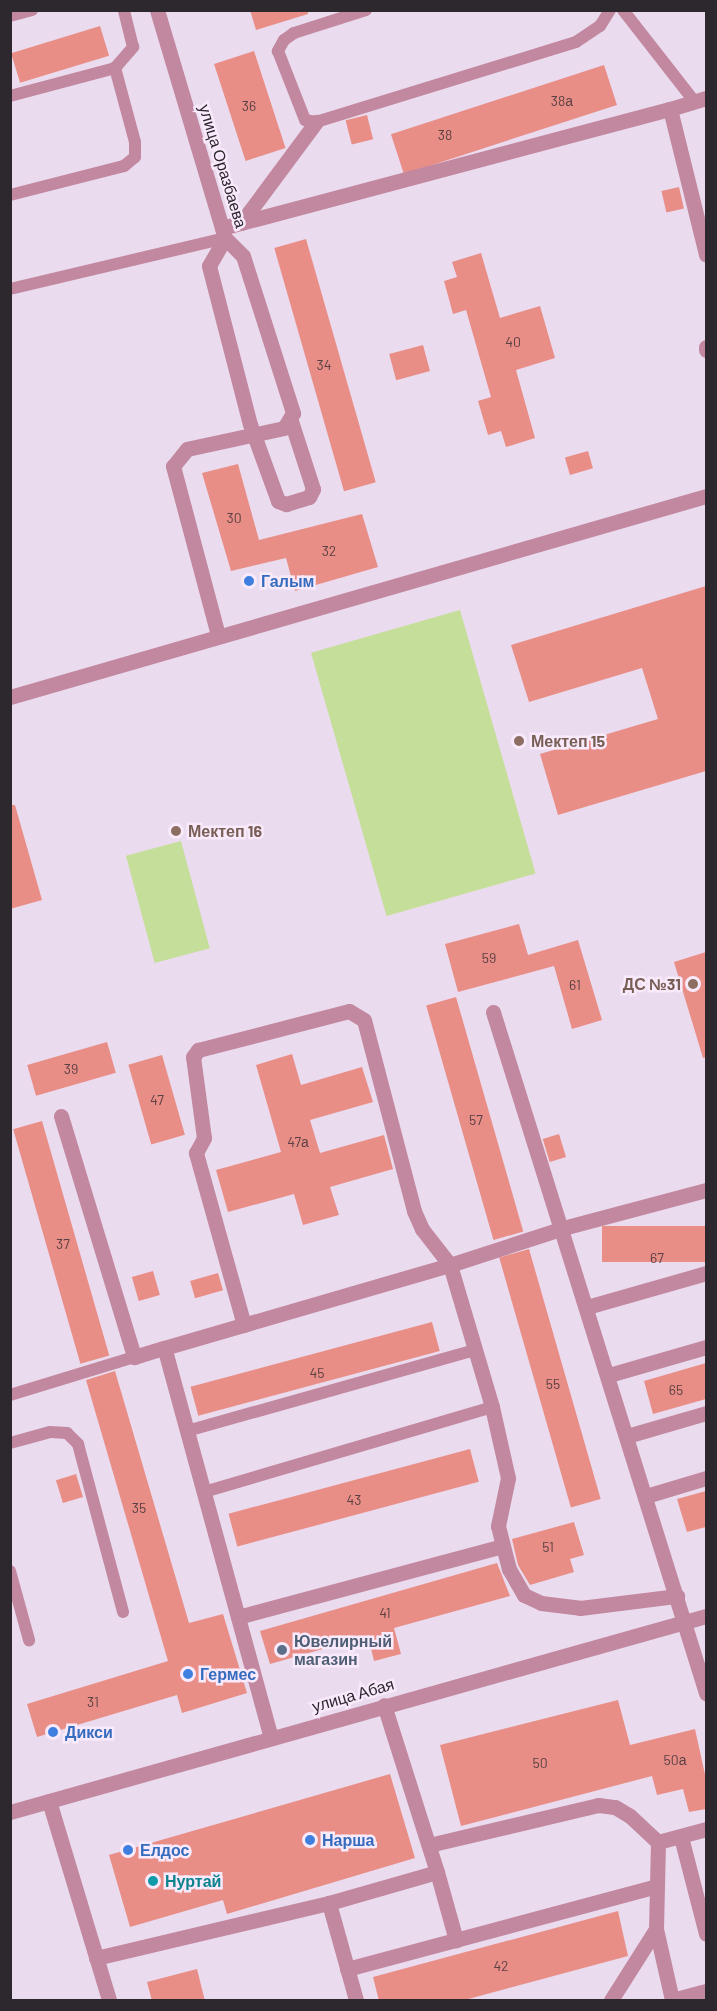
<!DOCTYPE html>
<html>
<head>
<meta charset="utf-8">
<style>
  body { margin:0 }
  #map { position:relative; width:717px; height:2011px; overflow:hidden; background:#ebdbee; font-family:Barlow,sans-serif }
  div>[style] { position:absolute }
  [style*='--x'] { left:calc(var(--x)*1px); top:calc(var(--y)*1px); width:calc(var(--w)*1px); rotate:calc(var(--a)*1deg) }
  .green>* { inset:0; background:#c5de9a; transform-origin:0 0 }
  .building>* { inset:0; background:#e88e87; transform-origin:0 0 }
  .service>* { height:12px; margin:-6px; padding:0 6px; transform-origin:6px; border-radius:6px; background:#c288a0 }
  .minor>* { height:15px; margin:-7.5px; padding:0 7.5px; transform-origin:7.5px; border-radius:7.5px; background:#c288a0 }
  .tertiary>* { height:15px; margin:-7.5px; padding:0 7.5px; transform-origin:7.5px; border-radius:7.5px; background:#c288a0 }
  .dots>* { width:16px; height:16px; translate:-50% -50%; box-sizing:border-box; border:3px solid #f8e9fb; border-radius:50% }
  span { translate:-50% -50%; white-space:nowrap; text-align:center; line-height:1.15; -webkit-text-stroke:5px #f8e9fb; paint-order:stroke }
  .number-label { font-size:14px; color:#5c4144 }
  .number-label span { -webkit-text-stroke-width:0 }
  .street-label { font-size:16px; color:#2d272e }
  .shop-label { font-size:16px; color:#366cbe; font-weight:700 }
  .left { translate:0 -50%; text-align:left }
  .education-label { font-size:16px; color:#785e54; font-weight:700 }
  .right { translate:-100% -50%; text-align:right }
  .service-label { font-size:16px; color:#4e5e75; font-weight:700 }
  .culture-label { font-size:16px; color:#0d838f; font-weight:700 }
  .frame { position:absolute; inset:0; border:12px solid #2d272e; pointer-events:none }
</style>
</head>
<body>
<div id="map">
  <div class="green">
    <div style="left:460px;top:610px;width:274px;height:155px;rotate:74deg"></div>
    <div style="left:181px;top:841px;width:111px;height:57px;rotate:75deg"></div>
  </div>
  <div class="building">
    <div style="clip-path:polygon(250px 10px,308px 10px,308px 14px,256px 30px)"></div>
    <div style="left:100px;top:26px;width:31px;height:93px;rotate:73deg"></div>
    <div style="left:254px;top:51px;width:102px;height:42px;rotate:72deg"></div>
    <div style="left:604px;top:65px;width:42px;height:224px;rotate:72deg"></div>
    <div style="left:367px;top:115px;width:25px;height:22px;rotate:76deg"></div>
    <div style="left:679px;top:187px;width:22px;height:18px;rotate:77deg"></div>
    <div style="left:306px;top:239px;width:253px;height:33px;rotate:74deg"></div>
    <div style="clip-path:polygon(481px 253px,500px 318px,540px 306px,555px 358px,516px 370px,535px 438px,506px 447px,501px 431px,488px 435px,478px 401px,491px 397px,466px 310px,453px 314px,444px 281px,457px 277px,452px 262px)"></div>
    <div style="left:423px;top:345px;width:27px;height:35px;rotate:75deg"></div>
    <div style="left:588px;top:451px;width:18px;height:24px;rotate:74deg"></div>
    <div style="clip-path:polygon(238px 464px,259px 540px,362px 514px,378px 567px,295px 591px,286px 558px,231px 571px,202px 473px)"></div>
    <div style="clip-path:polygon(706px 586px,706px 771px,558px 815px,540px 754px,658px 719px,642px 668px,529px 702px,511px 645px)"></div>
    <div style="clip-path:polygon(10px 805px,15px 805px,42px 900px,10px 909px)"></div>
    <div style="clip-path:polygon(519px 924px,528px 955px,578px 940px,602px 1020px,572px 1029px,554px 966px,458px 992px,445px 944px)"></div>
    <div style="clip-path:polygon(706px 952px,706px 1057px,703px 1058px,674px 962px)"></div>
    <div style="left:456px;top:997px;width:244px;height:31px;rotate:74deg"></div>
    <div style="left:107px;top:1042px;width:32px;height:83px;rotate:74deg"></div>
    <div style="clip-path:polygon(292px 1054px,301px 1085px,362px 1067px,373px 1102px,310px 1120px,320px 1153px,384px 1135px,393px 1169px,330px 1187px,339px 1215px,303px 1225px,294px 1194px,228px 1212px,216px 1170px,281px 1152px,256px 1065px)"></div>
    <div style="left:162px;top:1055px;width:83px;height:35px;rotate:74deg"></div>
    <div style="left:42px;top:1121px;width:244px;height:30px;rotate:74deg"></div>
    <div style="left:559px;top:1134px;width:24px;height:17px;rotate:73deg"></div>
    <div style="left:706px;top:1226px;width:36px;height:104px;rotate:90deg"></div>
    <div style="left:529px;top:1249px;width:260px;height:31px;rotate:74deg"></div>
    <div style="left:153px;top:1271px;width:25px;height:22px;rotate:74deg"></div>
    <div style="left:218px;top:1273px;width:18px;height:29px;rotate:74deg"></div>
    <div style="left:432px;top:1322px;width:30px;height:250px;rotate:75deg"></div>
    <div style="clip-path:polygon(706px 1363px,706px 1399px,653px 1414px,644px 1381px)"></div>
    <div style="clip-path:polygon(115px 1371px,189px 1623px,223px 1614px,247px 1693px,182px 1713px,177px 1695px,37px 1737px,27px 1704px,168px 1661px,86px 1380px)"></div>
    <div style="left:470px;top:1449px;width:34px;height:250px;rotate:75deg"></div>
    <div style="left:76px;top:1474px;width:24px;height:21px;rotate:73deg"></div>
    <div style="clip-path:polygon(706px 1491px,706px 1527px,687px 1532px,677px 1499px)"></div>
    <div style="clip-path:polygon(574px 1522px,584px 1555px,570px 1559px,574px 1572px,530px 1585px,518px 1565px,512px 1539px)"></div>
    <div style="clip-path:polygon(497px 1563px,510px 1596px,394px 1628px,401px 1654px,374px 1661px,368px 1636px,270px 1664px,260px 1631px)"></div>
    <div style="clip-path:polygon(618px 1700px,630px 1745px,695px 1729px,706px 1779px,706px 1809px,689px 1812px,683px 1789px,657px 1795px,652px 1776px,461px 1826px,440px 1745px)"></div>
    <div style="clip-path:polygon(390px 1774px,415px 1858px,227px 1914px,223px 1900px,130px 1927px,109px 1855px)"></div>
    <div style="clip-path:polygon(618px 1911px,628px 1956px,461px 2001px,379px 2001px,373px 1977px)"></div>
    <div style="clip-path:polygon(197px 1969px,205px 2001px,152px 2001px,147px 1982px)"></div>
  </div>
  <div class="service">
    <div style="--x:366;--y:10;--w:76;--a:162.3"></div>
    <div style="--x:294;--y:33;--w:12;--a:145"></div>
    <div style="--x:284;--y:40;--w:13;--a:119"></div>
    <div style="--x:278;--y:51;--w:74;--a:68.6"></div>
    <div style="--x:305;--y:120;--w:11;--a:10"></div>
    <div style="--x:316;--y:122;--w:272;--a:-17.1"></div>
    <div style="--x:576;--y:42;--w:29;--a:-34"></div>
    <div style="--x:600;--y:26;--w:19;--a:-58"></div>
    <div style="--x:623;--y:10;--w:117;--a:52"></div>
    <div style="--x:10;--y:16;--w:23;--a:-15"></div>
    <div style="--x:10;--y:96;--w:109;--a:-14.9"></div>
    <div style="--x:10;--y:195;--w:118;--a:-14.3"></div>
    <div style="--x:124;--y:166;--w:14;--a:-39"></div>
    <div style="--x:135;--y:157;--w:15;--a:-90"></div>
    <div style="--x:135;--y:142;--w:77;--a:-105.1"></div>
    <div style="--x:115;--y:68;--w:28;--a:-49"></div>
    <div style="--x:133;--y:47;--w:38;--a:-104"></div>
    <div style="--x:10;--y:289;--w:221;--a:-13.3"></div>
    <div style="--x:10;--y:1395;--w:130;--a:-17"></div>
    <div style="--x:187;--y:1431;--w:299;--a:-15.7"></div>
    <div style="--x:10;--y:1443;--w:41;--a:-15.4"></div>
    <div style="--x:50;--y:1432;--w:17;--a:3"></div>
    <div style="--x:67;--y:1433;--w:16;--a:45"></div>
    <div style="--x:78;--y:1444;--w:174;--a:75"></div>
    <div style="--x:204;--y:1492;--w:300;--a:-16.4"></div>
    <div style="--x:10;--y:1571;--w:72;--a:74.6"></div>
  </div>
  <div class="minor">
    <div style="--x:157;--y:10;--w:238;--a:73.4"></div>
    <div style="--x:225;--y:238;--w:25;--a:45"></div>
    <div style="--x:243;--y:256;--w:165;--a:72.3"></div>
    <div style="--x:293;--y:413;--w:17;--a:121"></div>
    <div style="--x:284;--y:428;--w:99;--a:167.8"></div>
    <div style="--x:187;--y:449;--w:22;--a:129"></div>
    <div style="--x:173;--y:466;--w:175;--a:75.1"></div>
    <div style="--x:706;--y:98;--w:38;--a:163"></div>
    <div style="--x:670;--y:109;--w:150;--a:76.1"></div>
    <div style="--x:241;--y:223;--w:126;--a:-53.4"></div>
    <div style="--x:222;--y:228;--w:464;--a:-14.9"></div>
    <div style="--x:225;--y:238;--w:32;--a:120"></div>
    <div style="--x:209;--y:266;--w:163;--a:75.5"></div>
    <div style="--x:250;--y:424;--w:82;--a:70"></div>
    <div style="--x:278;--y:501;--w:9;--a:21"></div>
    <div style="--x:286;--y:504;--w:24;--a:-17"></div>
    <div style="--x:309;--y:497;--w:9;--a:-63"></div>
    <div style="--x:313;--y:489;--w:71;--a:-107.9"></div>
    <div style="--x:706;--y:347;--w:3;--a:90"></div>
    <div style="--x:10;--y:697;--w:724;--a:-16.11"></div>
    <div style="--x:493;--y:1012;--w:714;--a:72.63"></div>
    <div style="--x:61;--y:1116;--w:252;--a:73.1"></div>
    <div style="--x:134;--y:1357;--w:31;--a:-17"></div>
    <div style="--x:587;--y:1307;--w:124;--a:-15.9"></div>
    <div style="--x:244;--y:1325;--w:179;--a:-105.6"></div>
    <div style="--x:196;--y:1153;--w:17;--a:-62"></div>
    <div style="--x:204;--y:1138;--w:82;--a:-97.7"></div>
    <div style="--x:193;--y:1057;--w:9;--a:-54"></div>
    <div style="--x:198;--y:1050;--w:156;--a:-14.5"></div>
    <div style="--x:349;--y:1011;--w:17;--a:31"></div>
    <div style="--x:364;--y:1020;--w:197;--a:75.3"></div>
    <div style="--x:414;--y:1211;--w:20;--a:66"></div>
    <div style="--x:422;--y:1229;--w:46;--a:52.1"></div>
    <div style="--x:450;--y:1265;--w:119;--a:-18.1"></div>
    <div style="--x:563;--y:1228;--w:148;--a:-14.9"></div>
    <div style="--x:609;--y:1375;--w:101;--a:-16.1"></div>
    <div style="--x:627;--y:1436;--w:82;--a:-16.2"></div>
    <div style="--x:646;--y:1496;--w:63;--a:-16.7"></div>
    <div style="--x:238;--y:1617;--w:274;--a:-15"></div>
    <div style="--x:271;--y:1738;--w:404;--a:-105.3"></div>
    <div style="--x:164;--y:1348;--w:298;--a:-16.2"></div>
    <div style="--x:450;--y:1265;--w:148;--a:73.5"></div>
    <div style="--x:492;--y:1407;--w:73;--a:77.3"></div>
    <div style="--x:508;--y:1478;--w:49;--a:101.8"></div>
    <div style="--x:498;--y:1526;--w:44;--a:75.7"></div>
    <div style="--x:509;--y:1569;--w:30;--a:60"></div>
    <div style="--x:524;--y:1595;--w:19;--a:25"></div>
    <div style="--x:541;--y:1603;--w:39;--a:7"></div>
    <div style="--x:580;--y:1608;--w:98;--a:-7.1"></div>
    <div style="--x:49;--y:1801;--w:208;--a:73.2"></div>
    <div style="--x:681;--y:1837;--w:100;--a:75.5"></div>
    <div style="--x:658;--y:1842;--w:50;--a:-15.2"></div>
    <div style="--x:429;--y:1845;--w:174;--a:-13.3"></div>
    <div style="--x:598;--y:1805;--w:17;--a:7"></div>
    <div style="--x:615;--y:1807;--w:17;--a:31"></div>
    <div style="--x:630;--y:1816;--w:38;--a:43"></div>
    <div style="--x:658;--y:1842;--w:87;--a:91.3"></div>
    <div style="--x:656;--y:1929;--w:73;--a:77.3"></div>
    <div style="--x:437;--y:1872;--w:71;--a:74.4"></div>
    <div style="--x:96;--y:1958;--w:239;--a:-13.3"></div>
    <div style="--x:347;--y:1969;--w:320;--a:-15"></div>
    <div style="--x:356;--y:2000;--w:101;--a:-105.6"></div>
    <div style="--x:329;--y:1903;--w:112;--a:-16"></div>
    <div style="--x:437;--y:1872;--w:175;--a:-107.6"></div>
    <div style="--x:611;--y:2000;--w:84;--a:-57.6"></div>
    <div style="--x:672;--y:2000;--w:35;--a:-15"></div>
  </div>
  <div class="tertiary">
    <div style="--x:10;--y:1812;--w:723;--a:-15.73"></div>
  </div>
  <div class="dots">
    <div style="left:249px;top:581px;background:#3f7fe0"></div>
    <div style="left:519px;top:741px;background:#8d6e63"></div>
    <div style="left:176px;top:831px;background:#8d6e63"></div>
    <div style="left:693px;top:984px;background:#8d6e63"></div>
    <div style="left:282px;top:1650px;background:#5c6f8a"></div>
    <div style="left:188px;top:1674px;background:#3f7fe0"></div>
    <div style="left:53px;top:1732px;background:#3f7fe0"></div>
    <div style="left:310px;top:1840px;background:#3f7fe0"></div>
    <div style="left:128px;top:1850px;background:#3f7fe0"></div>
    <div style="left:153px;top:1881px;background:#0f9aa8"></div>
  </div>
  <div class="number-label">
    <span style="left:562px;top:101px">38а</span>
    <span style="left:249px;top:106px">36</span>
    <span style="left:445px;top:135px">38</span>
    <span style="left:513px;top:342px">40</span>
    <span style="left:324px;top:365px">34</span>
    <span style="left:234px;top:518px">30</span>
    <span style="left:329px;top:551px">32</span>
    <span style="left:489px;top:958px">59</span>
    <span style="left:575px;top:985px">61</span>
    <span style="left:71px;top:1069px">39</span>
    <span style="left:157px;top:1100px">47</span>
    <span style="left:476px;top:1120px">57</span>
    <span style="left:298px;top:1142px">47а</span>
    <span style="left:63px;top:1244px">37</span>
    <span style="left:657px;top:1258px">67</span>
    <span style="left:317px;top:1373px">45</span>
    <span style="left:553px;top:1384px">55</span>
    <span style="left:676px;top:1390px">65</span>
    <span style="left:354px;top:1500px">43</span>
    <span style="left:139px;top:1508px">35</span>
    <span style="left:548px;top:1547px">51</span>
    <span style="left:385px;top:1613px">41</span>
    <span style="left:93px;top:1702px">31</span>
    <span style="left:675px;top:1760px">50а</span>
    <span style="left:540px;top:1763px">50</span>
    <span style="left:501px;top:1966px">42</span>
  </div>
  <div class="street-label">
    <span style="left:223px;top:166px;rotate:73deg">улица Оразбаева</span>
    <span style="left:353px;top:1695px;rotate:-16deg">улица Абая</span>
  </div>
  <div class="shop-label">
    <span class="left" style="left:261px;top:581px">Галым</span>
    <span class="left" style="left:200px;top:1674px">Гермес</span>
    <span class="left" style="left:65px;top:1732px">Дикси</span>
    <span class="left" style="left:322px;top:1840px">Нарша</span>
    <span class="left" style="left:140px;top:1850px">Елдос</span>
  </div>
  <div class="education-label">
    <span class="left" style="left:531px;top:741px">Мектеп 15</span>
    <span class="left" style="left:188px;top:831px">Мектеп 16</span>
    <span class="right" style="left:681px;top:984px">ДС №31</span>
  </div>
  <div class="service-label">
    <span class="left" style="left:294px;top:1650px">Ювелирный<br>магазин</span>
  </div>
  <div class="culture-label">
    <span class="left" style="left:165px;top:1881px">Нуртай</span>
  </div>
  <div class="frame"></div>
</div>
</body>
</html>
